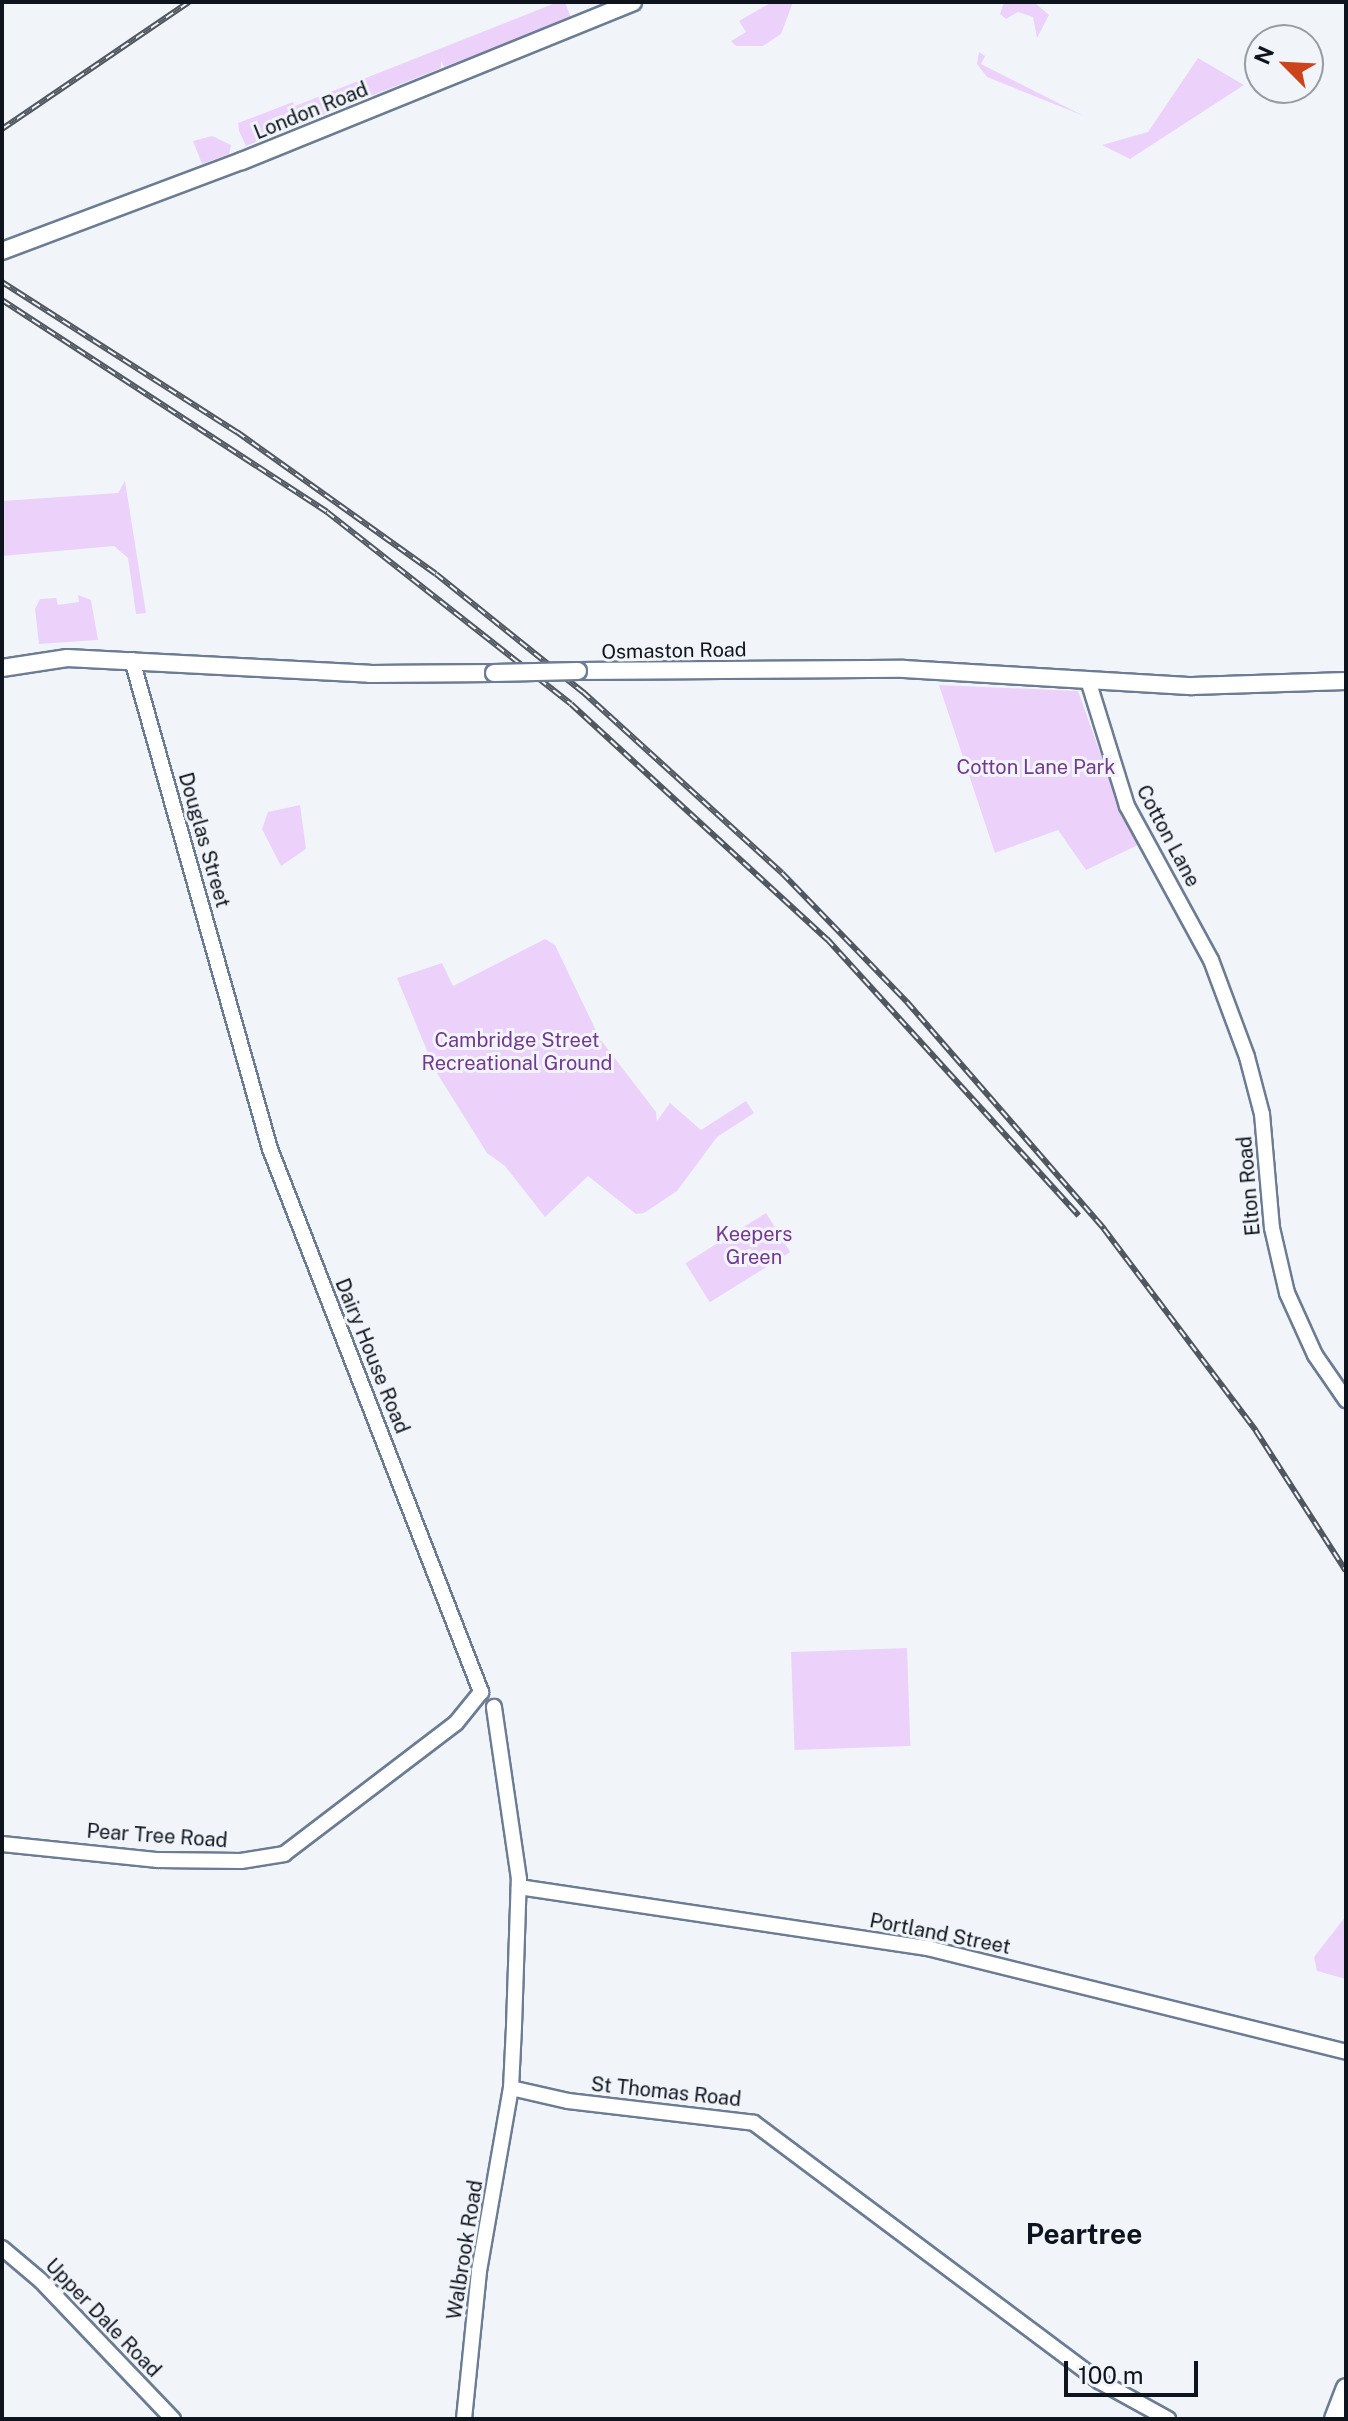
<!DOCTYPE html>
<html>
<head>
<meta charset="utf-8">
<style>
  body { margin:0 }
  #map { position:relative; width:1348px; height:2421px; overflow:hidden; background:#f1f5fa; font-family:"Public Sans",sans-serif }
  div>[style] { position:absolute }
  [style*='--x'] { left:calc(var(--x)*1px); top:calc(var(--y)*1px); width:calc(var(--w)*1px); rotate:calc(var(--a)*1deg) }
  .green>* { inset:0; background:#ecd2fb; transform-origin:0 0 }
  .roads { filter:drop-shadow(2px 0 #6c7c93) drop-shadow(-2px 0 #6c7c93) drop-shadow(0 2px #6c7c93) drop-shadow(0 -2px #6c7c93) }
  .secondary>* { height:14px; margin:-7px; padding:0 7px; transform-origin:7px; border-radius:7px; background:#fff }
  .primary>* { height:16px; margin:-8px; padding:0 8px; transform-origin:8px; border-radius:8px; background:#fff }
  .highway>* { height:18px; margin:-9px; padding:0 9px; transform-origin:9px; border-radius:9px; background:#fff }
  .rail>* { height:6px; margin-top:-3px; transform-origin:0; background:repeating-linear-gradient(90deg,#f1f5fa 0 9px,#51575f 0 18px); box-sizing:border-box; border-block:2px solid #51575f }
  .bridges { filter:drop-shadow(2px 0 #6c7c93) drop-shadow(-2px 0 #6c7c93) drop-shadow(0 2px #6c7c93) drop-shadow(0 -2px #6c7c93) }
  .primary-bridge>* { height:16px; margin:-8px; padding:0 8px; transform-origin:8px; border-radius:8px; background:#fff }
  span { translate:-50% -50%; white-space:nowrap; text-align:center; line-height:1.15; -webkit-text-stroke:6px #f1f5fa; paint-order:stroke }
  .street-label { font-size:20px; color:#0e141d }
  .park-label { font-size:20px; color:#743891 }
  .district-label { font-size:28px; color:#0e141d; font-weight:700 }
  .frame { position:absolute; inset:0; border:4px solid #0e141d; pointer-events:none }
  .north { position:absolute; left:1244px; top:24px; width:80px; height:80px; box-sizing:border-box; background:#f1f5fa; border:2px solid #969ba2; border-radius:50%; rotate:294deg; font-size:22px; font-weight:700; line-height:32px; text-align:center; color:#0e141d }
  .north::after { content:''; display:block; margin:auto; width:28px; height:36px; background:#cd441b; clip-path:polygon(50% 0,100% 100%,50% 72%,0 100%) }
  .scale { position:absolute; left:1064px; top:2361px; width:134px; height:36px; box-sizing:border-box; border:4px solid #0e141d; border-top:0; padding-left:10px; font-size:24px; line-height:28px; white-space:nowrap; color:#0e141d; -webkit-text-stroke:6px #f1f5fa; paint-order:stroke }
</style>
</head>
<body>
<div id="map">
  <div class="green">
    <div style="clip-path:polygon(558px 2px,565px 2px,571px 18px,444px 67px,441px 61px,441px 68px,246px 146px,239px 131px,238px 123px,293px 102px,295px 106px)"></div>
    <div style="clip-path:polygon(772px 2px,793px 2px,781px 34px,763px 46px,736px 46px,731px 41px,746px 32px,739px 21px)"></div>
    <div style="clip-path:polygon(1004px 2px,1034px 2px,1049px 15px,1037px 38px,1033px 17px,1018px 12px,1006px 19px,1000px 14px)"></div>
    <div style="clip-path:polygon(979px 52px,985px 56px,981px 64px,1084px 116px,987px 77px,977px 64px)"></div>
    <div style="clip-path:polygon(1198px 58px,1244px 85px,1130px 159px,1102px 145px,1148px 132px)"></div>
    <div style="clip-path:polygon(212px 136px,231px 145px,229px 154px,202px 164px,193px 141px)"></div>
    <div style="clip-path:polygon(125px 481px,146px 613px,136px 614px,128px 558px,114px 546px,2px 556px,2px 501px,118px 493px)"></div>
    <div style="clip-path:polygon(78px 595px,91px 600px,98px 640px,39px 644px,35px 609px,40px 599px,56px 598px,58px 605px,79px 602px)"></div>
    <div style="clip-path:polygon(939px 685px,1078px 691px,1121px 811px,1140px 844px,1086px 870px,1058px 830px,995px 853px)"></div>
    <div style="clip-path:polygon(300px 805px,306px 849px,281px 866px,262px 829px,268px 812px)"></div>
    <div style="clip-path:polygon(545px 939px,555px 945px,600px 1039px,656px 1112px,657px 1121px,670px 1103px,701px 1130px,746px 1101px,754px 1113px,717px 1137px,677px 1191px,644px 1213px,636px 1214px,588px 1176px,545px 1217px,505px 1166px,487px 1153px,435px 1070px,397px 978px,442px 963px,453px 986px)"></div>
    <div style="left:766px;top:1213px;width:46px;height:95px;rotate:58deg"></div>
    <div style="left:907px;top:1648px;width:98px;height:116px;rotate:88deg"></div>
    <div style="clip-path:polygon(1346px 1916px,1346px 1979px,1317px 1971px,1314px 1957px)"></div>
  </div>
  <div class="roads">
    <div class="secondary">
      <div style="--x:132;--y:660;--w:508;--a:74.24"></div>
      <div style="--x:270;--y:1149;--w:583;--a:68.76"></div>
      <div style="--x:1088;--y:680;--w:132;--a:72.8"></div>
      <div style="--x:1127;--y:806;--w:175;--a:61.4"></div>
      <div style="--x:1211;--y:960;--w:103;--a:69.6"></div>
      <div style="--x:1247;--y:1057;--w:59;--a:75.3"></div>
      <div style="--x:1262;--y:1114;--w:114;--a:85"></div>
      <div style="--x:1272;--y:1228;--w:67;--a:77"></div>
      <div style="--x:1287;--y:1293;--w:68;--a:65.7"></div>
      <div style="--x:1315;--y:1355;--w:55;--a:55.4"></div>
      <div style="--x:2;--y:1844;--w:157;--a:5.9"></div>
      <div style="--x:158;--y:1860;--w:83;--a:0.7"></div>
      <div style="--x:241;--y:1861;--w:44;--a:-9.2"></div>
      <div style="--x:284;--y:1854;--w:216;--a:-37.3"></div>
      <div style="--x:456;--y:1723;--w:40;--a:-51"></div>
      <div style="--x:519;--y:1887;--w:413;--a:8.5"></div>
      <div style="--x:927;--y:1948;--w:432;--a:13.9"></div>
      <div style="--x:511;--y:2088;--w:58;--a:12.8"></div>
      <div style="--x:568;--y:2101;--w:187;--a:6.7"></div>
      <div style="--x:754;--y:2123;--w:431;--a:36.8"></div>
      <div style="--x:1099;--y:2381;--w:79;--a:28.8"></div>
      <div style="--x:2;--y:2248;--w:51;--a:40.2"></div>
      <div style="--x:41;--y:2281;--w:191;--a:46.3"></div>
      <div style="--x:464;--y:2419;--w:149;--a:-84.2"></div>
      <div style="--x:479;--y:2271;--w:186;--a:-80.1"></div>
      <div style="--x:511;--y:2088;--w:62;--a:-87.2"></div>
      <div style="--x:514;--y:2026;--w:147;--a:-88.1"></div>
      <div style="--x:519;--y:1879;--w:174;--a:-98.3"></div>
    </div>
    <div class="primary">
      <div style="--x:2;--y:251;--w:256;--a:-20.6"></div>
      <div style="--x:242;--y:161;--w:422;--a:-22.1"></div>
      <div style="--x:2;--y:668;--w:66;--a:-8.7"></div>
      <div style="--x:67;--y:658;--w:303;--a:3"></div>
      <div style="--x:370;--y:674;--w:124;--a:-0.5"></div>
      <div style="--x:578;--y:671;--w:326;--a:-0.4"></div>
      <div style="--x:904;--y:669;--w:289;--a:3.4"></div>
      <div style="--x:1192;--y:686;--w:154;--a:-1.9"></div>
    </div>
    <div class="highway">
      <div style="--x:1334;--y:2419;--w:33;--a:-69"></div>
    </div>
  </div>
  <div class="rail">
    <div style="--x:2;--y:129;--w:226;--a:-34.2"></div>
    <div style="--x:2;--y:282;--w:279;--a:32.6"></div>
    <div style="--x:237;--y:432;--w:244;--a:35.5"></div>
    <div style="--x:436;--y:574;--w:189;--a:38.8"></div>
    <div style="--x:583;--y:692;--w:269;--a:42.3"></div>
    <div style="--x:782;--y:873;--w:180;--a:45.9"></div>
    <div style="--x:907;--y:1002;--w:301;--a:49"></div>
    <div style="--x:1104;--y:1229;--w:253;--a:53"></div>
    <div style="--x:1256;--y:1431;--w:166;--a:57.3"></div>
    <div style="--x:2;--y:300;--w:388;--a:33.1"></div>
    <div style="--x:327;--y:512;--w:310;--a:38.2"></div>
    <div style="--x:571;--y:704;--w:348;--a:42.6"></div>
    <div style="--x:827;--y:939;--w:374;--a:47.7"></div>
  </div>
  <div class="bridges">
    <div class="primary-bridge">
      <div style="--x:494;--y:673;--w:84;--a:-1.4"></div>
    </div>
  </div>
  <div class="street-label">
    <span style="left:311px;top:111px;rotate:-22deg">London Road</span>
    <span style="left:674px;top:651px;rotate:-1deg">Osmaston Road</span>
    <span style="left:1168px;top:836px;rotate:62deg">Cotton Lane</span>
    <span style="left:204px;top:840px;rotate:74deg">Douglas Street</span>
    <span style="left:1249px;top:1186px;rotate:-95deg">Elton Road</span>
    <span style="left:372px;top:1356px;rotate:68deg">Dairy House Road</span>
    <span style="left:157px;top:1836px;rotate:4deg">Pear Tree Road</span>
    <span style="left:940px;top:1934px;rotate:11deg">Portland Street</span>
    <span style="left:666px;top:2092px;rotate:6deg">St Thomas Road</span>
    <span style="left:465px;top:2250px;rotate:-81deg">Walbrook Road</span>
    <span style="left:103px;top:2318px;rotate:46deg">Upper Dale Road</span>
  </div>
  <div class="park-label">
    <span style="left:1036px;top:767px">Cotton Lane Park</span>
    <span style="left:517px;top:1052px">Cambridge Street<br>Recreational Ground</span>
    <span style="left:754px;top:1246px">Keepers<br>Green</span>
  </div>
  <div class="district-label">
    <span style="left:1084px;top:2234px">Peartree</span>
  </div>
  <div class="frame"></div>
  <div class="north">N</div>
  <div class="scale">100 m</div>
</div>
</body>
</html>
